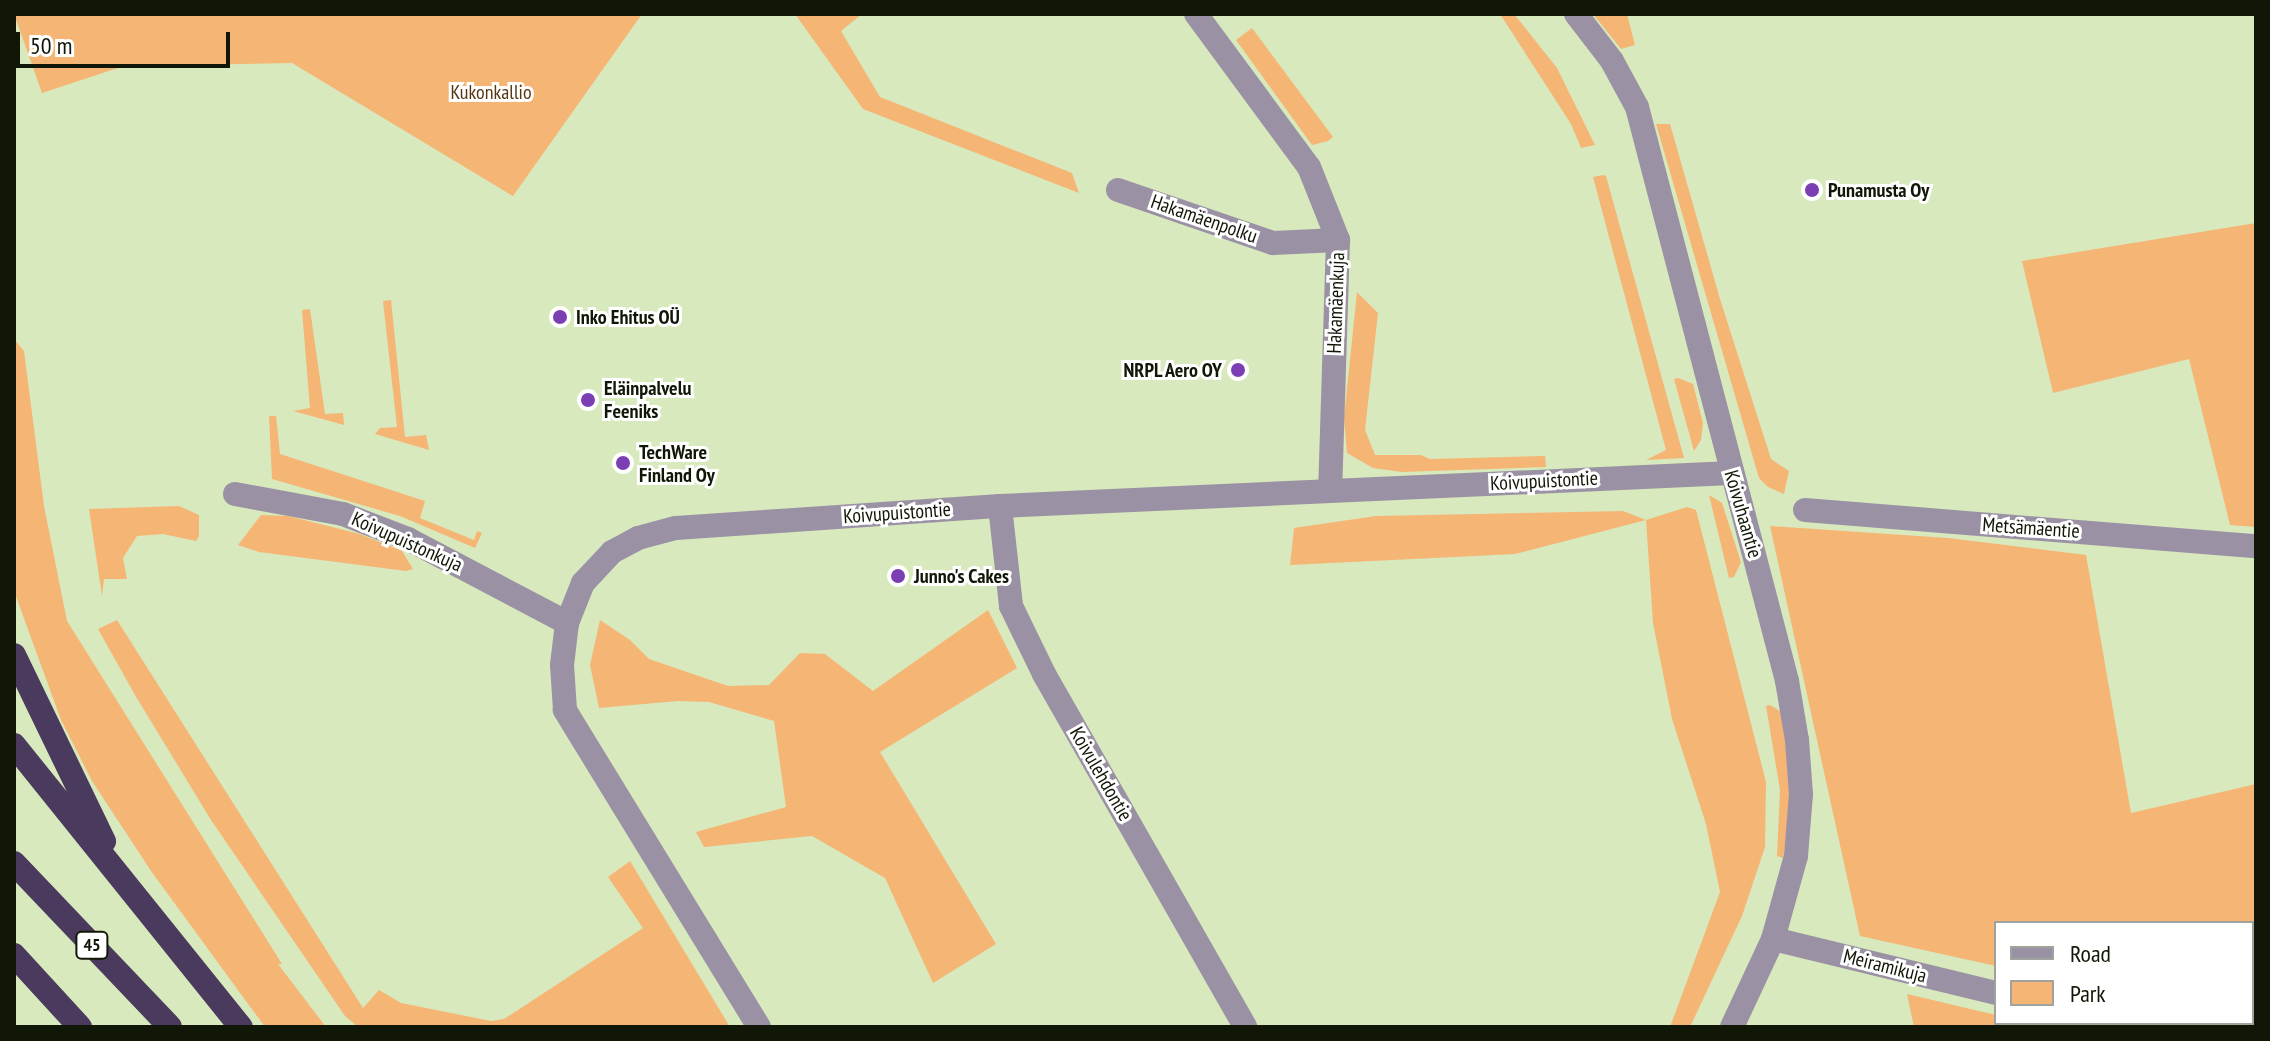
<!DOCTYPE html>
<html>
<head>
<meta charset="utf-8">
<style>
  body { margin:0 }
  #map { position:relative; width:2270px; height:1041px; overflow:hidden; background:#d8e9bd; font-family:"PT Sans Narrow",sans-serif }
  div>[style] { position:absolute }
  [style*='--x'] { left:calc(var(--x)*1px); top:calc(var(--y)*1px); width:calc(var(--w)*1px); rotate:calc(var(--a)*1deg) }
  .green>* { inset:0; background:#f5b575 }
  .minor>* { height:24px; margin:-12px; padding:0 12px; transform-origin:12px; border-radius:12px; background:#9a92a4 }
  .highway>* { height:24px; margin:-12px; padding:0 12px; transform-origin:12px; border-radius:12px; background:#4a3a5d }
  .dots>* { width:22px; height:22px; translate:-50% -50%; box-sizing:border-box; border:4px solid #fff; border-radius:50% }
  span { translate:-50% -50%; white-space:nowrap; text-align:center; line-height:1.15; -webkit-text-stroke:6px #fff; paint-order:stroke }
  .shield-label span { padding:2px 6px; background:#fff; border:2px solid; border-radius:6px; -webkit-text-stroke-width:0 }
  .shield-label { font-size:18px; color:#111707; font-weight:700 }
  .park-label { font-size:20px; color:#573613 }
  .poi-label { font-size:20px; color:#111707; font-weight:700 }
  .left { translate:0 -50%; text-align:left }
  .right { translate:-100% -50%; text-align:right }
  .street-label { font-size:20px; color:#111707 }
  .frame { position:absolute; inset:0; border:16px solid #111707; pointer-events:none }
  .legend { position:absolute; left:1994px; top:921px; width:260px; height:104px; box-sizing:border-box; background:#fff; border:2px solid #a0a29c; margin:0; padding:10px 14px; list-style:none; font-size:24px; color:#111707 }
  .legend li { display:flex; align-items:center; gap:16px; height:40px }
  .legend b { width:40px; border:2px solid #a0a29c }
  .scale { position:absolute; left:16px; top:32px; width:214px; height:36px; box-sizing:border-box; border:4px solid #111707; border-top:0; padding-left:10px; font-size:24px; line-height:28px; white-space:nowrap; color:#111707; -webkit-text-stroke:6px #fff; paint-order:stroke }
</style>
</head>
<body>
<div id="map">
  <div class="green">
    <div style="clip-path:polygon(14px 14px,642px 14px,513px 196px,292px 63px,124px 66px,42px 93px)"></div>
    <div style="clip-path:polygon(795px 14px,862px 14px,841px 31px,880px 97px,1072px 173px,1079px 193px,863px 109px)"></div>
    <div style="clip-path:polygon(1500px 14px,1514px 14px,1557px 68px,1595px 145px,1581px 148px,1571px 124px)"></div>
    <div style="clip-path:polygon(1593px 14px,1627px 14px,1635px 45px,1621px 49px)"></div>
    <div style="clip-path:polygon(1252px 28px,1333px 137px,1328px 141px,1312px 145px,1236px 40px)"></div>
    <div style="clip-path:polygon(1656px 124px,1670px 124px,1720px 299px,1771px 459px,1789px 471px,1784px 494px,1768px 487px,1759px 478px)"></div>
    <div style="clip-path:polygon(1603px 175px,1606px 176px,1684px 458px,1646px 460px,1666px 450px,1593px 177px)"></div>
    <div style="clip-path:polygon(2256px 223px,2256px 527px,2230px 525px,2189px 359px,2053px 393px,2022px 261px)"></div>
    <div style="clip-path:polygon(1357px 292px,1378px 313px,1365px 430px,1375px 455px,1421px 455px,1430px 459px,1545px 456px,1546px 467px,1402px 472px,1373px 468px,1347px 453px,1344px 418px)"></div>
    <div style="clip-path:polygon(391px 300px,405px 437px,426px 435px,429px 450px,375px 434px,380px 428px,397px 427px,383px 301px)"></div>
    <div style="clip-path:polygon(310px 309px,325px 414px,343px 413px,344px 425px,293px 411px,310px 408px,302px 310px)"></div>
    <div style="clip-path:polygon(14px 339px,24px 351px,44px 506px,67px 621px,282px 964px,278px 964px,326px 1027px,265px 1027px,151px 871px,92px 781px,61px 720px,14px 591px)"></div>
    <div style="clip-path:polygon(1678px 378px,1693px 384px,1703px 423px,1701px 440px,1694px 451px,1674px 379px)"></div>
    <div style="clip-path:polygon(269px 416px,276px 416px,280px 454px,425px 501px,420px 518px,474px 540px,477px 531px,482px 533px,475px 548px,400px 516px,272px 479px)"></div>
    <div style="clip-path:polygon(1709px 495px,1722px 503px,1741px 562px,1734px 577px,1729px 578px)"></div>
    <div style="clip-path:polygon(179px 506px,199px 515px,199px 536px,196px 541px,163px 534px,137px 536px,123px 558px,127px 579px,104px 579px,102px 596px,89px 509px)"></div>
    <div style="clip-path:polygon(1687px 507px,1696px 510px,1766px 782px,1765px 847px,1742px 916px,1690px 1027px,1670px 1027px,1720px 892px,1706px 824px,1672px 719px,1653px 623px,1646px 520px,1515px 554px,1290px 565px,1294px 528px,1376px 516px,1623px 511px,1646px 520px)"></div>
    <div style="clip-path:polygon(261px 515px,288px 516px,360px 534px,402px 551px,413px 569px,406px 571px,259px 552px,238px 545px)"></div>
    <div style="clip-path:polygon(1770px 526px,1948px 538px,2086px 555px,2131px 813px,2256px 784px,2256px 1027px,2215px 1027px,2198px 1023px,2252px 1023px,2252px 923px,1996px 923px,1996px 966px,1860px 936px)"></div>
    <div style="clip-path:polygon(988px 610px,1017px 668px,880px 752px,996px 944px,933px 983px,885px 878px,812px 836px,704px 847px,696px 832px,786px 807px,774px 721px,709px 702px,678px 701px,599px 708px,590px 665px,600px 620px,630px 640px,649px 659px,728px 686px,769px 685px,800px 653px,825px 654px,873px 691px)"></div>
    <div style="clip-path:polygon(117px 620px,363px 1008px,379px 990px,401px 1003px,491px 1021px,504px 1019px,643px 928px,608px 877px,630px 861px,730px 1027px,358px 1027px,345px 1016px,211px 820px,135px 695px,98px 629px)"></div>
    <div style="clip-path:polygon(1770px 705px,1783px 713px,1789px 749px,1789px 825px,1783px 858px,1777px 856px,1780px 790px,1766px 706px)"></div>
    <div style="clip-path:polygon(1907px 994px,1996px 1015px,1996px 1023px,2049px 1027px,1914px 1027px)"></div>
  </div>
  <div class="minor">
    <div style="--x:1196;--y:14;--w:190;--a:53.6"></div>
    <div style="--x:1309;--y:167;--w:79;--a:68.3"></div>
    <div style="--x:1338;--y:240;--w:251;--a:91.8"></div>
    <div style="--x:1576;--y:14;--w:59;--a:52.5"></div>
    <div style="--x:1612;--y:61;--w:52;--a:61.5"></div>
    <div style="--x:1637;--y:107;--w:593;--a:75.35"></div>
    <div style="--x:1787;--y:681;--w:60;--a:80.4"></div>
    <div style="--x:1797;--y:740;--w:54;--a:85.8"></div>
    <div style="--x:1801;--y:794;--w:62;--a:94.6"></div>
    <div style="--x:1796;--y:856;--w:86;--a:105.5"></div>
    <div style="--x:1773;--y:939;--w:97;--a:115"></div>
    <div style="--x:1118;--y:190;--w:164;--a:18.9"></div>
    <div style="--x:1273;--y:243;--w:65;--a:-2.6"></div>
    <div style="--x:235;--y:494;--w:110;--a:10.5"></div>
    <div style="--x:343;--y:514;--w:70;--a:21"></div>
    <div style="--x:408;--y:539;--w:180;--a:27.8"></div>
    <div style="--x:1000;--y:506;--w:101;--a:83.7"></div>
    <div style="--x:1011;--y:606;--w:76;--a:64.1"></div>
    <div style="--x:1044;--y:674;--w:406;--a:60.3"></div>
    <div style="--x:1805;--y:510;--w:452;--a:4.6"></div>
    <div style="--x:1773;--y:939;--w:229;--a:13.6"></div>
    <div style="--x:2122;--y:1023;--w:17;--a:13"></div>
    <div style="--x:759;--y:1027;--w:372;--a:-121.5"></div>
    <div style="--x:565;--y:710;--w:45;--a:-93.8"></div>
    <div style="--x:562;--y:665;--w:42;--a:-83.2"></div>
    <div style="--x:567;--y:623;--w:43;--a:-68.2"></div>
    <div style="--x:583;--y:583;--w:42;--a:-46.9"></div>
    <div style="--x:612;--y:552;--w:30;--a:-28"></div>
    <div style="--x:638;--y:538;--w:39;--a:-15"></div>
    <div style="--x:676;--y:528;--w:325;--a:-3.9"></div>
    <div style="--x:1000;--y:506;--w:732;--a:-2.58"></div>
  </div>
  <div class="highway">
    <div style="--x:14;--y:655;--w:207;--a:64.2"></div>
    <div style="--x:14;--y:745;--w:362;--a:51.2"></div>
    <div style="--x:14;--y:863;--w:226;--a:46.4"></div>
    <div style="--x:14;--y:955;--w:98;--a:47.5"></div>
  </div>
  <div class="dots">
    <div style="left:1812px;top:190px;background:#7c3eb3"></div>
    <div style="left:560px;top:317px;background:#7c3eb3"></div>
    <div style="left:1238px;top:370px;background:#7c3eb3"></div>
    <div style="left:588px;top:400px;background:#7c3eb3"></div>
    <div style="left:623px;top:463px;background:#7c3eb3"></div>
    <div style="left:898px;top:576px;background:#7c3eb3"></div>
  </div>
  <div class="shield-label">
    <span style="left:92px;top:945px">45</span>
  </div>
  <div class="park-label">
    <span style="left:491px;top:92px">Kukonkallio</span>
  </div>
  <div class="poi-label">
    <span class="left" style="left:1828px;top:190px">Punamusta Oy</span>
    <span class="left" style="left:576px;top:317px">Inko Ehitus OÜ</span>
    <span class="right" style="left:1222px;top:370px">NRPL Aero OY</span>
    <span class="left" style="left:604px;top:400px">Eläinpalvelu<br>Feeniks</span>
    <span class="left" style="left:639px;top:464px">TechWare<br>Finland Oy</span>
    <span class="left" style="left:914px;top:576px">Junno's Cakes</span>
  </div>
  <div class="street-label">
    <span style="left:1204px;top:219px;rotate:19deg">Hakamäenpolku</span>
    <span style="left:1336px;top:303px;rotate:-88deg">Hakamäenkuja</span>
    <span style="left:1544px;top:481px;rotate:-3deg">Koivupuistontie</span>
    <span style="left:897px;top:513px;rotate:-4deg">Koivupuistontie</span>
    <span style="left:1743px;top:514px;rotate:74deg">Koivuhaantie</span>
    <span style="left:2031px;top:528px;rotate:4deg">Metsämäentie</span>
    <span style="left:407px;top:542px;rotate:24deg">Koivupuistonkuja</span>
    <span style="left:1101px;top:774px;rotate:60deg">Koivulehdontie</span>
    <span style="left:1885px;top:966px;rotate:14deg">Meiramikuja</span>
  </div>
  <div class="frame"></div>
  <ul class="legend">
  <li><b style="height:10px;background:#9a92a4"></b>Road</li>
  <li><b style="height:22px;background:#f5b575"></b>Park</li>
  </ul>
  <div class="scale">50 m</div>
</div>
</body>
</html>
